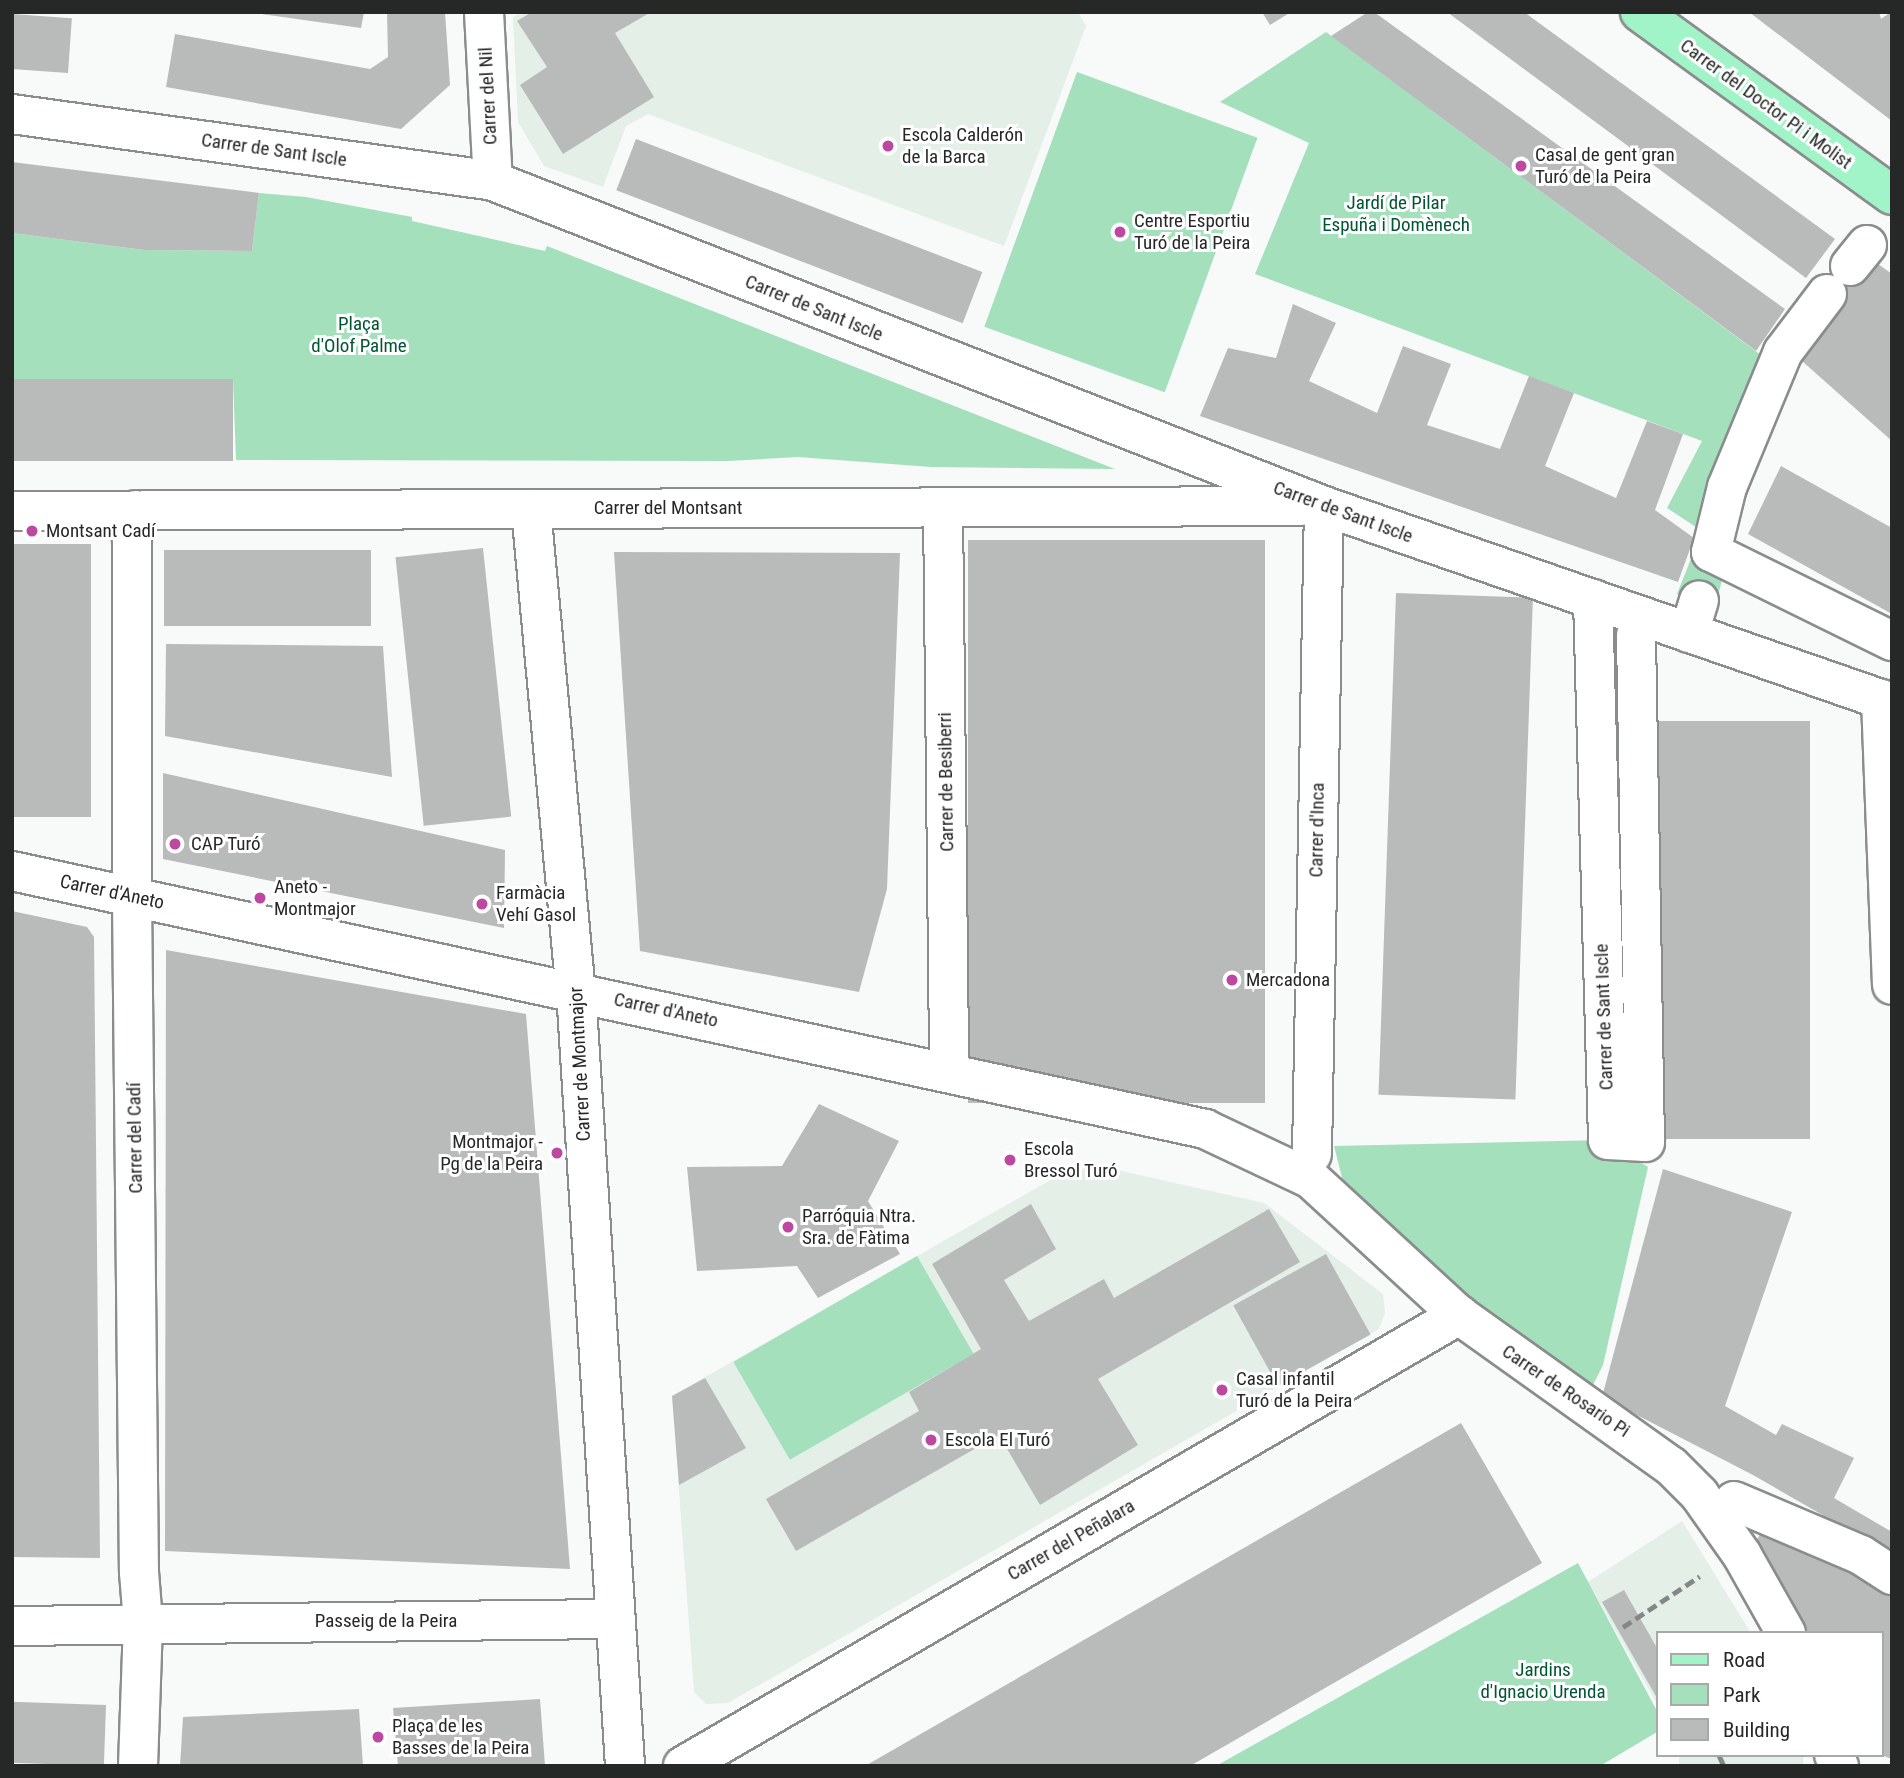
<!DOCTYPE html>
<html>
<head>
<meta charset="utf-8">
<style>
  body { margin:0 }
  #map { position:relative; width:1904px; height:1778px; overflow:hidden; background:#f7faf8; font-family:"Roboto Condensed",sans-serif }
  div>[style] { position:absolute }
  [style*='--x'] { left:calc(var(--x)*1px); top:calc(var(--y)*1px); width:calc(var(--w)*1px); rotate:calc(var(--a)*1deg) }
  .built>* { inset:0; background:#e4efe8; transform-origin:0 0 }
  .green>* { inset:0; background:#a3e0bb; transform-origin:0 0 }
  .building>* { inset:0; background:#b8bbb9; transform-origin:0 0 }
  .roads { filter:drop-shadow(2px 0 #8a8d8b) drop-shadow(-2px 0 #8a8d8b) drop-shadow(0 2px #8a8d8b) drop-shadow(0 -2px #8a8d8b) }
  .minor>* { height:38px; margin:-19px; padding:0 19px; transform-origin:19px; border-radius:19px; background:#fff }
  .major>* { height:38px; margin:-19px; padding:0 19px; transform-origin:19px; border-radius:19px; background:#a1f3c8 }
  .rail>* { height:5px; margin-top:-2.5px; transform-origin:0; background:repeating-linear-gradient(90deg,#848785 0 10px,transparent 0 15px) }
  .dots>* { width:19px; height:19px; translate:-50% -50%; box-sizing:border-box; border:4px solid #fff; border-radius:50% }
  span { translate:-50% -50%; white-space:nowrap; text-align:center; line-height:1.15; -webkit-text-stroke:6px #fff; paint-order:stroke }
  .street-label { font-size:19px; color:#262827 }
  .poi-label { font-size:19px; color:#262827 }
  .left { translate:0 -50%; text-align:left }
  .right { translate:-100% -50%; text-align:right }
  .park-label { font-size:19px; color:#005532 }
  .frame { position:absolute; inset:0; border:14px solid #262827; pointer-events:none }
  .legend { position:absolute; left:1656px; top:1631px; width:228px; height:126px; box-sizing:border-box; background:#fff; border:2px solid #a8a9a9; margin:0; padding:9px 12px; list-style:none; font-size:21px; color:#262827 }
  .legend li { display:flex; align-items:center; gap:14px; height:35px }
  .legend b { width:35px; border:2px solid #a8a9a9 }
</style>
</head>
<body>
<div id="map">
  <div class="built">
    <div style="clip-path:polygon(521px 12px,1078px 12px,1086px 26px,1004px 246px,648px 114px,626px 126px,603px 187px,544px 166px,518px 122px,513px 17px)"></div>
    <div style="clip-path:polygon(1082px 1162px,1264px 1203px,1383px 1294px,1385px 1313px,1379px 1329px,728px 1703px,706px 1704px,694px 1692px,672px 1396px)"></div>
    <div style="clip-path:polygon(1682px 1521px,1751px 1633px,1657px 1633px,1657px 1704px,1588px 1582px)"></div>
    <div style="left:1679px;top:1755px;width:124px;height:13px"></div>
  </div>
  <div class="green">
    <div style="clip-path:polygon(1326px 32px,1777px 367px,1714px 611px,1677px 594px,1702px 531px,1667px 508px,1702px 441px,1255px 274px,1309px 143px,1220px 102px)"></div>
    <div style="left:1077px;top:72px;width:192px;height:271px;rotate:20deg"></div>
    <div style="clip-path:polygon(259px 193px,306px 197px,412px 217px,412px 221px,545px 251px,547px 246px,1115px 469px,931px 467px,798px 457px,728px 461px,236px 460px,233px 379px,12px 379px,12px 233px,144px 250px,252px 251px)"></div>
    <div style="clip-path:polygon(1608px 1140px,1648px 1167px,1603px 1365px,1592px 1387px,1489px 1318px,1344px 1185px,1334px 1146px)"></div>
    <div style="left:917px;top:1256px;width:113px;height:212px;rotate:60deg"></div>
    <div style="clip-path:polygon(1578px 1563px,1657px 1711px,1657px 1732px,1600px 1766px,1216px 1766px)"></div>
  </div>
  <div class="building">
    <div style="clip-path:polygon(246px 12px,364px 12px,361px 28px)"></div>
    <div style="clip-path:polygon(387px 12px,445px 12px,450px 85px,401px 129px,166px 87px,175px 34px,370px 69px,388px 57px)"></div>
    <div style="clip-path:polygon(532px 12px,651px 12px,615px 33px,654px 97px,563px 154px,520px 85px,547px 67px,517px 21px)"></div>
    <div style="clip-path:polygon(1262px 12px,1291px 12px,1270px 25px)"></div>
    <div style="clip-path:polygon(1368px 12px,1374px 12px,1785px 309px,1756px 351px,1331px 36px)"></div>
    <div style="clip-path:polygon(1447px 12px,1524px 12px,1835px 239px,1806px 278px)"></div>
    <div style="clip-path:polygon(1749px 12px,1879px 12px,1881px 19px,1891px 12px,1892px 121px)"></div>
    <div style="left:12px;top:14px;width:60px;height:55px;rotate:4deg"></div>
    <div style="left:636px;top:139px;width:371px;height:55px;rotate:21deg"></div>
    <div style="clip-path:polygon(12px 162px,259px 193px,252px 251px,144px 250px,12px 233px)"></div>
    <div style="clip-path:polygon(1867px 256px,1892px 274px,1892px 441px,1793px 353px)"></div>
    <div style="clip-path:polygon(1293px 304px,1336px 323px,1309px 381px,1377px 413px,1403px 346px,1451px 364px,1427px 425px,1500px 449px,1529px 376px,1574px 393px,1545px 466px,1616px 498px,1647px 421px,1683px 434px,1655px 510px,1694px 538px,1678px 582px,1200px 416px,1228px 348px,1276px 358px)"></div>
    <div style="left:12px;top:379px;width:221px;height:82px"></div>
    <div style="clip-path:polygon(1781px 466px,1892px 528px,1892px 614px,1748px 534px)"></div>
    <div style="left:1265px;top:540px;width:563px;height:297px;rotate:90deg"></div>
    <div style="left:12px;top:544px;width:79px;height:273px"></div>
    <div style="left:483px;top:548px;width:270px;height:88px;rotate:84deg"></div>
    <div style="left:164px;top:550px;width:207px;height:76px"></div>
    <div style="clip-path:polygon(614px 552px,900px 553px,887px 889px,859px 992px,640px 951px)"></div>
    <div style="left:1396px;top:593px;width:137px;height:502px;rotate:2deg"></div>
    <div style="clip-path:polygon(166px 644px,383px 646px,392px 777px,165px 736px)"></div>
    <div style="left:1810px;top:721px;width:418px;height:154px;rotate:90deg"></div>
    <div style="clip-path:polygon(163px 773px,505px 850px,504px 928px,163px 859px)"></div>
    <div style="clip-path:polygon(12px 911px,87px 927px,94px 937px,100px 1558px,12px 1557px)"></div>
    <div style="clip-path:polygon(166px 950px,526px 1014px,570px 1569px,165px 1551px)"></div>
    <div style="clip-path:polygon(819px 1104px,899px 1141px,868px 1201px,900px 1254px,818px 1298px,797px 1266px,697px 1271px,687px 1167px,782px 1166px)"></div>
    <div style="clip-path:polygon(1663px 1169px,1792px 1212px,1725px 1406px,1776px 1435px,1782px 1424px,1854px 1458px,1834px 1498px,1892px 1532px,1892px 1555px,1753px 1475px,1602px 1397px)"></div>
    <div style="clip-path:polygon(1031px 1204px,1056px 1249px,1004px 1280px,1029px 1321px,1104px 1279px,1114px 1298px,1269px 1209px,1300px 1262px,1098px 1379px,1138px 1445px,1040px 1505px,999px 1435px,796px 1551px,766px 1499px,919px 1411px,909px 1392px,981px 1349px,932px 1264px)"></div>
    <div style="left:1326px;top:1254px;width:92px;height:106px;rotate:61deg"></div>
    <div style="clip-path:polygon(705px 1378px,746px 1448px,679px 1485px,672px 1396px)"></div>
    <div style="clip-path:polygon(1461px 1423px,1542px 1563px,1190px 1766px,865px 1766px)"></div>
    <div style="clip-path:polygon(1765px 1526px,1892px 1596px,1892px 1759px,1881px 1755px,1881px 1633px,1801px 1633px,1753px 1546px)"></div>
    <div style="clip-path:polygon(1624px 1590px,1657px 1648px,1657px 1698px,1602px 1602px)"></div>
    <div style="clip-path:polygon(540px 1699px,545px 1766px,398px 1766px,393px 1708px)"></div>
    <div style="left:106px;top:1705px;width:61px;height:94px;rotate:92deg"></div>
    <div style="clip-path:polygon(359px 1709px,363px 1766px,180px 1766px,183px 1717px)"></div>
  </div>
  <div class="roads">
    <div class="minor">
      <div style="--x:484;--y:12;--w:169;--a:87"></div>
      <div style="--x:12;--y:114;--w:486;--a:7.9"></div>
      <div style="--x:493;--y:181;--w:892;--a:21.36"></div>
      <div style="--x:1324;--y:506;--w:601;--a:19.13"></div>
      <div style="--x:1850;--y:266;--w:27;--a:-51"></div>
      <div style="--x:1827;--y:294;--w:73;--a:127.2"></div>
      <div style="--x:1783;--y:352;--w:146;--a:112.5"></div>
      <div style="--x:1727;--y:487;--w:67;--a:103.8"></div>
      <div style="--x:1711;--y:552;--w:202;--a:26.2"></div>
      <div style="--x:943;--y:507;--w:550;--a:89.37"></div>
      <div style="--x:531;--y:509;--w:484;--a:84.7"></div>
      <div style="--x:576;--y:991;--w:777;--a:86.38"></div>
      <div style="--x:136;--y:510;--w:30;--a:98"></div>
      <div style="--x:132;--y:540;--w:357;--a:90"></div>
      <div style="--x:132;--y:897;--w:675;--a:89.41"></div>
      <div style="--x:139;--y:1572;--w:51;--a:85.5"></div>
      <div style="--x:143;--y:1623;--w:143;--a:92"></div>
      <div style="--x:12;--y:511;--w:1289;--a:-0.22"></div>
      <div style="--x:1593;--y:599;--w:541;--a:88.41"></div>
      <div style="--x:1608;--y:1140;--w:37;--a:3"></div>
      <div style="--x:1645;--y:1142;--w:507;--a:-91.02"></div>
      <div style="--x:1689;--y:633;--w:34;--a:-73"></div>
      <div style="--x:1881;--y:699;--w:286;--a:87.8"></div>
      <div style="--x:12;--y:871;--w:1221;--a:12.2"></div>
      <div style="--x:1205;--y:1129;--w:117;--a:25.3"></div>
      <div style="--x:1311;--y:1179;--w:201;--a:42.6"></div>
      <div style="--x:1459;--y:1315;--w:260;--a:35.5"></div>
      <div style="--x:1671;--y:1466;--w:40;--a:45"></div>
      <div style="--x:1699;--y:1494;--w:75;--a:54.8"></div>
      <div style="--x:1742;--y:1555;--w:90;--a:60.6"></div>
      <div style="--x:1312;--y:1154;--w:648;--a:-88.94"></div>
      <div style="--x:1734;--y:1501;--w:138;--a:23"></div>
      <div style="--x:1861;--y:1555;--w:37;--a:33"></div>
      <div style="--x:12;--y:1626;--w:602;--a:-0.67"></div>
      <div style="--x:1834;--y:1755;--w:12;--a:66"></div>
      <div style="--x:683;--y:1766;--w:898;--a:-30.16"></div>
    </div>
    <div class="major">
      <div style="--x:1640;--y:12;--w:311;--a:36"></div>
    </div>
  </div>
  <div class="rail">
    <div style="--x:1623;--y:1627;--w:92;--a:-33.5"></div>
    <div style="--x:1719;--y:1755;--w:12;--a:66"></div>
  </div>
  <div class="dots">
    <div style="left:888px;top:146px;background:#bc48a2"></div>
    <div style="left:1521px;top:166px;background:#bc48a2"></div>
    <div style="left:1120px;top:232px;background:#bc48a2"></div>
    <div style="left:32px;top:531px;background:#bc48a2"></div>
    <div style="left:175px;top:844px;background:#bc48a2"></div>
    <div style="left:260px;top:898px;background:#bc48a2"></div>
    <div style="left:482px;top:904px;background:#bc48a2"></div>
    <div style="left:1232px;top:980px;background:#bc48a2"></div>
    <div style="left:557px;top:1153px;background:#bc48a2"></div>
    <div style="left:1010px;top:1160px;background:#bc48a2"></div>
    <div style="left:788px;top:1227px;background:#bc48a2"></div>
    <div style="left:1222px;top:1390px;background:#bc48a2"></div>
    <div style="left:931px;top:1440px;background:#bc48a2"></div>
    <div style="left:378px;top:1737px;background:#bc48a2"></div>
  </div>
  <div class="street-label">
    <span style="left:488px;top:96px;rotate:-93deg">Carrer del Nil</span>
    <span style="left:1766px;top:104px;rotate:36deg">Carrer del Doctor Pi i Molist</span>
    <span style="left:274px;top:150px;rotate:8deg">Carrer de Sant Iscle</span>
    <span style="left:814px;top:308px;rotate:22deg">Carrer de Sant Iscle</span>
    <span style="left:668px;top:508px">Carrer del Montsant</span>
    <span style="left:1343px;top:512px;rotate:20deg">Carrer de Sant Iscle</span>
    <span style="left:946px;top:782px;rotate:-91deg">Carrer de Besiberri</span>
    <span style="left:1317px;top:830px;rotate:-89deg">Carrer d'Inca</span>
    <span style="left:112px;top:892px;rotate:12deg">Carrer d'Aneto</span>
    <span style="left:666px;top:1010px;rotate:12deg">Carrer d'Aneto</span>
    <span style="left:1604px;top:1017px;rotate:-92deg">Carrer de Sant Iscle</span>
    <span style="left:580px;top:1064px;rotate:-93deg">Carrer de Montmajor</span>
    <span style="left:135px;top:1138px;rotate:-91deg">Carrer del Cadí</span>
    <span style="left:1566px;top:1391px;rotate:34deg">Carrer de Rosario Pi</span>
    <span style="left:1071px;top:1540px;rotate:-30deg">Carrer del Peñalara</span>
    <span style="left:386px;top:1621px">Passeig de la Peira</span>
  </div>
  <div class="poi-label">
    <span class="left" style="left:902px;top:146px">Escola Calderón<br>de la Barca</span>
    <span class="left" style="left:1535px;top:166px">Casal de gent gran<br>Turó de la Peira</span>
    <span class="left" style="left:1134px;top:232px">Centre Esportiu<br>Turó de la Peira</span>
    <span class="left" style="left:46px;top:531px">Montsant Cadí</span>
    <span class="left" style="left:191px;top:844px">CAP Turó</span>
    <span class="left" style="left:274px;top:898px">Aneto -<br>Montmajor</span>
    <span class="left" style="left:496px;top:904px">Farmàcia<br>Vehí Gasol</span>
    <span class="left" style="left:1246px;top:980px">Mercadona</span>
    <span class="right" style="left:543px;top:1153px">Montmajor -<br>Pg de la Peira</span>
    <span class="left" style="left:1024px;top:1160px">Escola<br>Bressol Turó</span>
    <span class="left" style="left:802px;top:1227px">Parróquia Ntra.<br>Sra. de Fàtima</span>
    <span class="left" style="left:1236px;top:1390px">Casal infantil<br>Turó de la Peira</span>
    <span class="left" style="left:945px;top:1440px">Escola El Turó</span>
    <span class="left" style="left:392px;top:1737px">Plaça de les<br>Basses de la Peira</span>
  </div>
  <div class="park-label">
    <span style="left:1396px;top:214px">Jardí de Pilar<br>Espuña i Domènech</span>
    <span style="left:359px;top:335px">Plaça<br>d'Olof Palme</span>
    <span style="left:1543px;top:1681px">Jardins<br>d'Ignacio Urenda</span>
  </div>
  <div class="frame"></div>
  <ul class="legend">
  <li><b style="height:9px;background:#a1f3c8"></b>Road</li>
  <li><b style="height:19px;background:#a3e0bb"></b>Park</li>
  <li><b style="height:19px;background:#b8bbb9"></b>Building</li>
  </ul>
</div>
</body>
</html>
